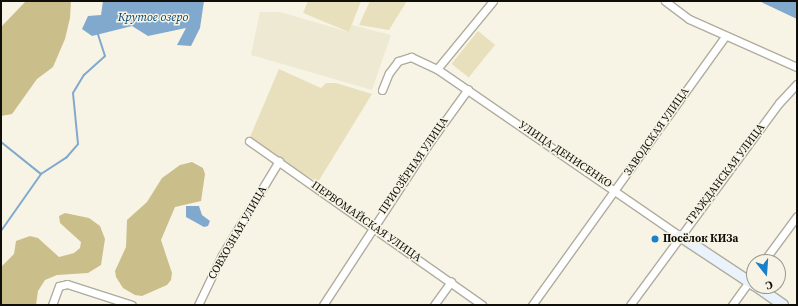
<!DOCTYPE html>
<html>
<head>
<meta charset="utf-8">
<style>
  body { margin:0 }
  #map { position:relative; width:798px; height:306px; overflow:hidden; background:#f7f4e5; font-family:"Source Serif 4",serif }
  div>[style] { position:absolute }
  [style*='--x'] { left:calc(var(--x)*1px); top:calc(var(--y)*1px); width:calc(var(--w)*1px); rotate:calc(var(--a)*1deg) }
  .built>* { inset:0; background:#ede9d2 }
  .green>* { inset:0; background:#e8e0bd; transform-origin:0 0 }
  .forest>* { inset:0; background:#cabf8b }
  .water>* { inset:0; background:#81a9ce }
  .stream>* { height:2px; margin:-1px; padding:0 1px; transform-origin:1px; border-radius:1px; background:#81a9ce }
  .roads { filter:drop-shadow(1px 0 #b0ad9f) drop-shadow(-1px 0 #b0ad9f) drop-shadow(0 1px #b0ad9f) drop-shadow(0 -1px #b0ad9f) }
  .street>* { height:7px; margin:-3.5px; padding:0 3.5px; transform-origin:3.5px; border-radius:3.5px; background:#fff }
  .secondary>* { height:10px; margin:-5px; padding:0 5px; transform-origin:5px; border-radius:5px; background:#eaf3fb }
  .dots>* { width:11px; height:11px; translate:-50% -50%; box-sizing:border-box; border:2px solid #f7f4e5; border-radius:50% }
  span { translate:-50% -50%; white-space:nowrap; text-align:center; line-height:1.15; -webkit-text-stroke:3px #f7f4e5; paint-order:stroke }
  .street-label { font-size:11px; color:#0f0e09 }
  .poi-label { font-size:11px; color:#0f0e09; font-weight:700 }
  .left { translate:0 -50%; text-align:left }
  .water-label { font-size:12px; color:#004573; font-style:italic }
  .frame { position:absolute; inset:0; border:2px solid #0f0e09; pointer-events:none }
  .north { position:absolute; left:746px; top:254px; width:40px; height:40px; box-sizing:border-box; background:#f7f4e5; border:1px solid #9a988d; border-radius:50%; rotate:163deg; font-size:11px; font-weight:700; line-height:16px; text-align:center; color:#0f0e09 }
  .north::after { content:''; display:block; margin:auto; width:14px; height:18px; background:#1981cc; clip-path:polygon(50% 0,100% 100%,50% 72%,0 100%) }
</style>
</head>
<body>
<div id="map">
  <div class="built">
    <div style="clip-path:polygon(260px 12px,280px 12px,349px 32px,352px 25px,391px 35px,372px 90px,251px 55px)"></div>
  </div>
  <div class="green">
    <div style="clip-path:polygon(308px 1px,361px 1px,349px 32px,303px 13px)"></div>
    <div style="clip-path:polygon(370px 1px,407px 1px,389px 30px,359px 25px)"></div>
    <div style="left:478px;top:31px;width:22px;height:42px;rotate:39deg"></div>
    <div style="clip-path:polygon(279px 69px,321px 88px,326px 83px,336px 83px,372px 94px,318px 182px,283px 162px,250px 137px)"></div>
  </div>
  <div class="forest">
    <div style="clip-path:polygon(26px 1px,71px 1px,70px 18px,65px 39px,53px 67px,37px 79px,12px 114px,1px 116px,1px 27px)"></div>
    <div style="clip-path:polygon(192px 162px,203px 168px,205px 174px,201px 201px,175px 207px,161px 240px,172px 273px,171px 280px,167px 285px,142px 296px,135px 295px,123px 288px,116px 277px,115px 271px,126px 247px,127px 220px,147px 202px,162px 178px,180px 165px)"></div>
    <div style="clip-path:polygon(65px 213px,89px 218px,100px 226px,105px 239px,101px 265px,88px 273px,57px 275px,45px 280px,38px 291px,36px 305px,1px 305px,1px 267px,14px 254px,16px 241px,30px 236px,38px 238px,59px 257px,74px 253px,80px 248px,81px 242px,60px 223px,59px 216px)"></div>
  </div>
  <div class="water">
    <div style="clip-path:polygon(103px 1px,204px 1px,200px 28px,191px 46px,177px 45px,186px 28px,148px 36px,132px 26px,92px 36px,82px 29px,88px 16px,101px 15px)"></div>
    <div style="clip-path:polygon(759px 1px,797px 1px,797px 19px)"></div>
    <div style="clip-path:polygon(186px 206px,199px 206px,202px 215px,210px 221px,208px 226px,204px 227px,186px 217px)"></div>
  </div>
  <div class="stream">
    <div style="--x:1;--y:142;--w:51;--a:38.7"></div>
    <div style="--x:1;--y:231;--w:70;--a:-54.9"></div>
    <div style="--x:41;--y:174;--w:30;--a:-33"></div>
    <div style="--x:66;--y:158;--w:18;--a:-49"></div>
    <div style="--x:78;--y:144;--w:51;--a:-95.6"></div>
    <div style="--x:73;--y:93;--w:21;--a:-59"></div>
    <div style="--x:84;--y:75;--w:28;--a:-42"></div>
    <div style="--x:105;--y:56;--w:23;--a:-108"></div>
  </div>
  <div class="roads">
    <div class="street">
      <div style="--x:665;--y:1;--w:30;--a:37"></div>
      <div style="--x:689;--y:19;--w:118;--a:24"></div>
      <div style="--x:437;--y:69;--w:88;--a:-50.5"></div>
      <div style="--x:382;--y:90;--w:18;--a:-68"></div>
      <div style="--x:389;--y:73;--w:15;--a:-53"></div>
      <div style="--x:398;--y:61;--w:14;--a:-17"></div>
      <div style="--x:411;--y:57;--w:29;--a:25"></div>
      <div style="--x:437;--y:69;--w:295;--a:34.5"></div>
      <div style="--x:249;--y:141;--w:285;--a:35.1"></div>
      <div style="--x:763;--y:262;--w:57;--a:-53.5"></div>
      <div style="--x:52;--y:305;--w:20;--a:-70"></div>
      <div style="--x:59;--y:286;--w:8;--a:-14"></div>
      <div style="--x:67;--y:284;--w:68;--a:17.9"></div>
      <div style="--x:198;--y:305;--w:55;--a:-64.4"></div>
      <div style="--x:222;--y:255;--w:110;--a:-58.8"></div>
      <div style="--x:323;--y:305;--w:190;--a:-56.8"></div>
      <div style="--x:427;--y:146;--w:70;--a:-54.3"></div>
      <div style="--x:434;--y:305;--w:29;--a:-54"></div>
      <div style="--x:532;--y:305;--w:331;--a:-54.3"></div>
      <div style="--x:630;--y:305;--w:251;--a:-53.6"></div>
      <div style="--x:779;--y:103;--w:26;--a:-47"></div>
      <div style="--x:732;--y:305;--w:37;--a:-54"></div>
    </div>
    <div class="secondary">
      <div style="--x:680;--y:236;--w:89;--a:33.5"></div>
      <div style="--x:756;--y:286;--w:33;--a:35"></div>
    </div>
  </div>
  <div class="dots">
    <div style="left:655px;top:239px;background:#1981cc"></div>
  </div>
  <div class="street-label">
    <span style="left:657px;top:132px;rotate:-55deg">ЗАВОДСКАЯ УЛИЦА</span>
    <span style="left:565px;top:155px;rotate:34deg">УЛИЦА ДЕНИСЕНКО</span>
    <span style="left:414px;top:166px;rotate:-56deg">ПРИОЗЁРНАЯ УЛИЦА</span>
    <span style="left:726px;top:174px;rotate:-53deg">ГРАЖДАНСКАЯ УЛИЦА</span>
    <span style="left:366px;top:222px;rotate:35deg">ПЕРВОМАЙСКАЯ УЛИЦА</span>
    <span style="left:238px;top:233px;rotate:-60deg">СОВХОЗНАЯ УЛИЦА</span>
  </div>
  <div class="poi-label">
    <span class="left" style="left:663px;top:239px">Посёлок КИЗа</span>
  </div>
  <div class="water-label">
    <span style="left:153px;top:18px">Крутое озеро</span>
  </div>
  <div class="frame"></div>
  <div class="north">С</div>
</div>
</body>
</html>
